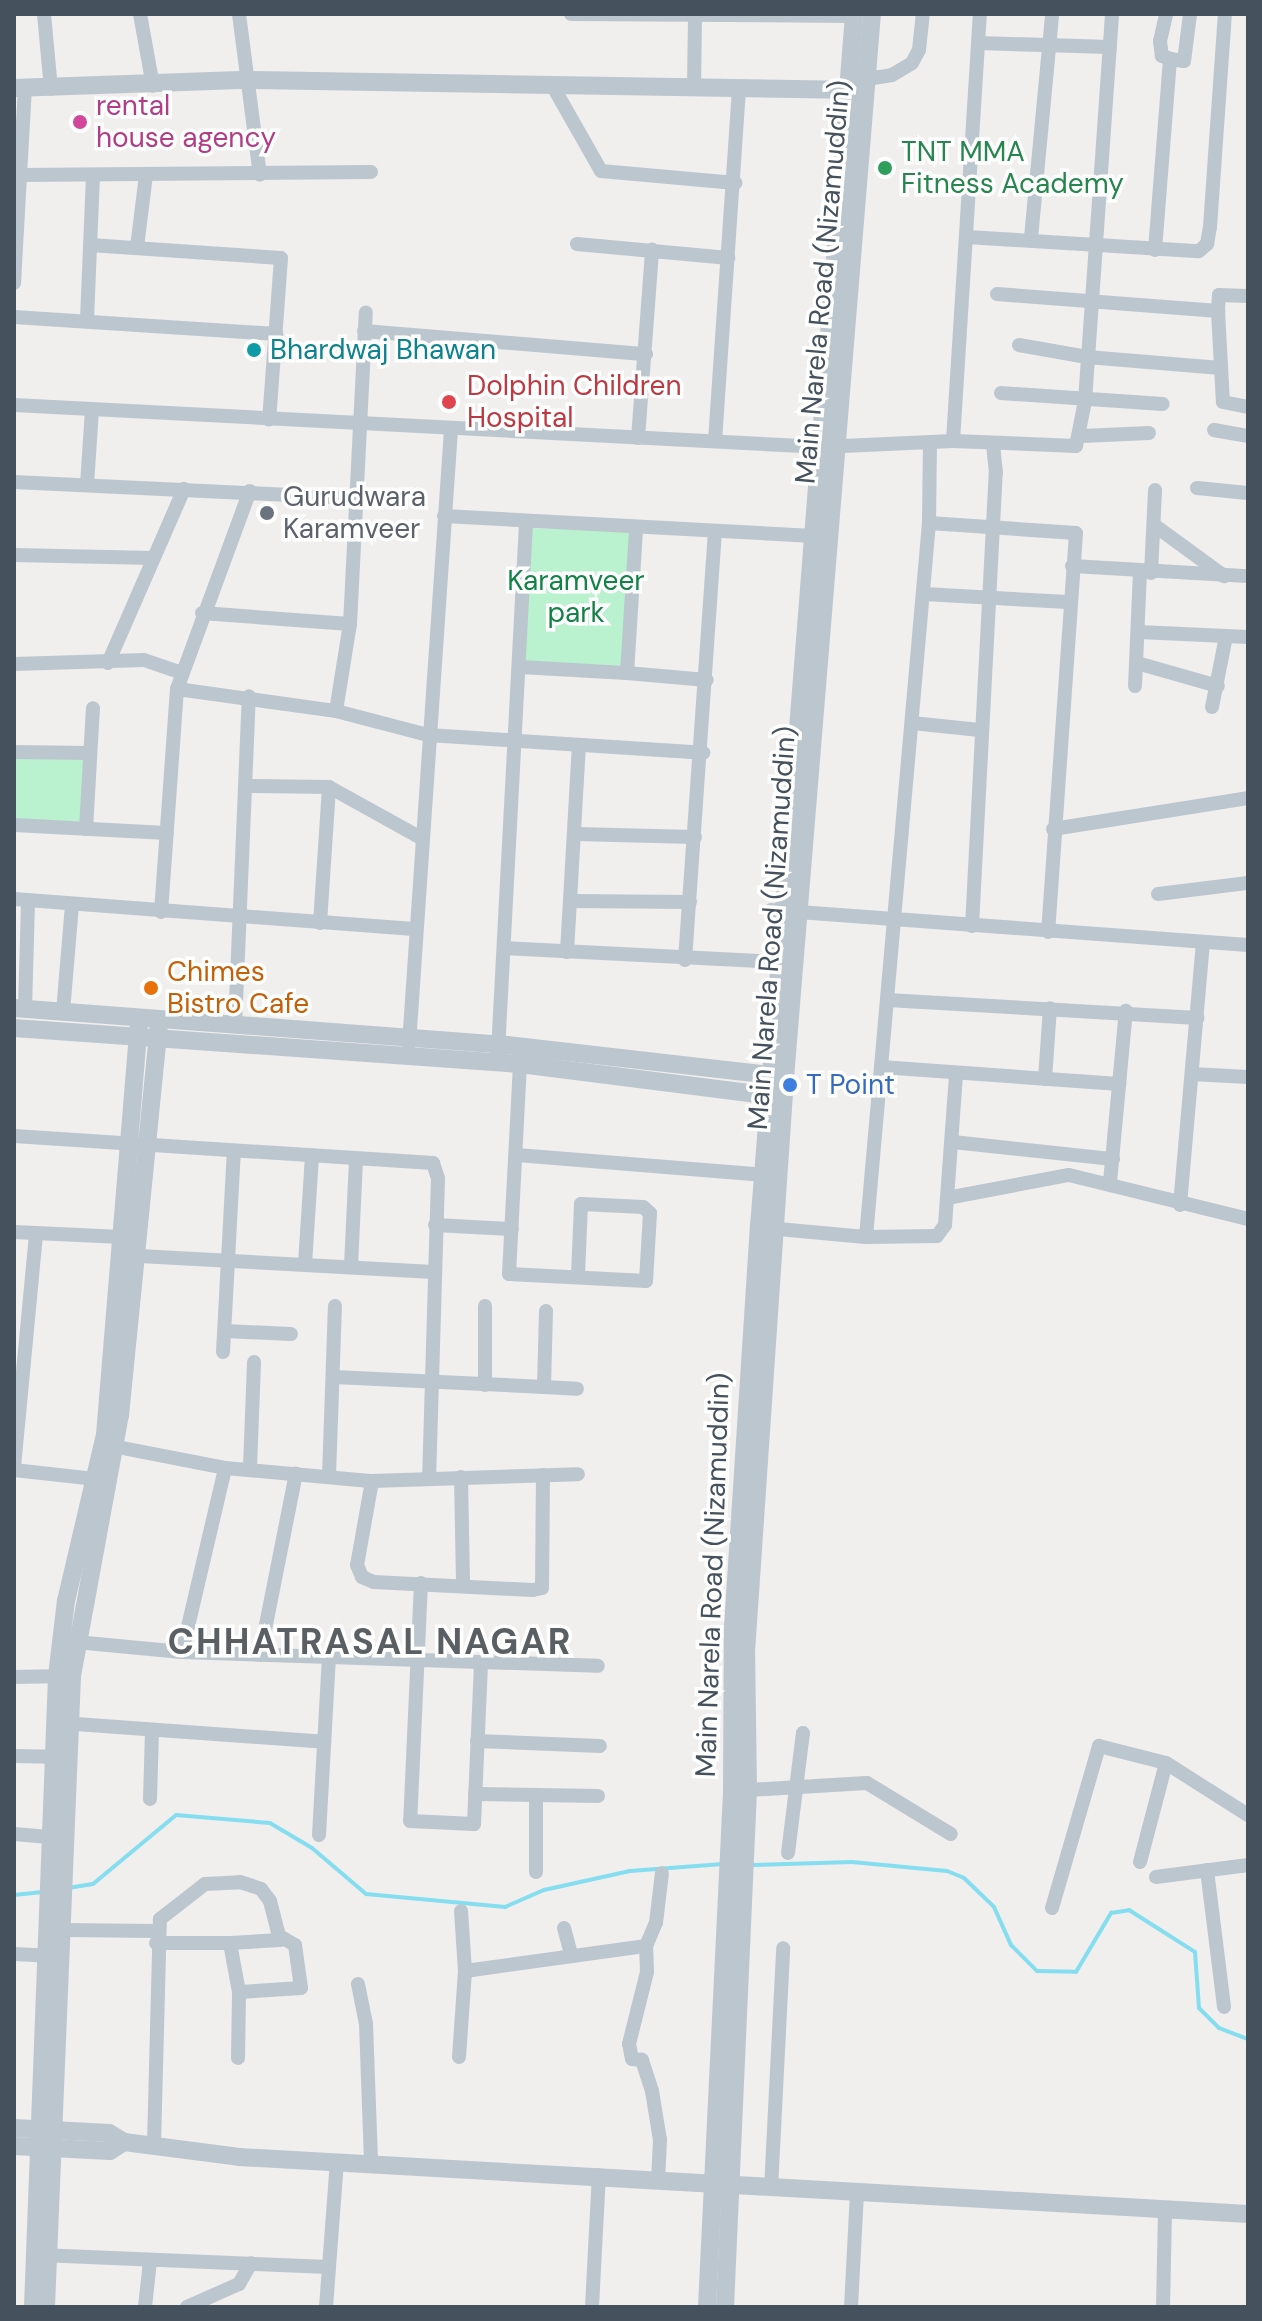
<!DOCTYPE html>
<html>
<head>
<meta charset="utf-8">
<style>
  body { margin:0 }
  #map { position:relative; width:1262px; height:2321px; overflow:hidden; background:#f1eeee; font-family:"DM Sans",sans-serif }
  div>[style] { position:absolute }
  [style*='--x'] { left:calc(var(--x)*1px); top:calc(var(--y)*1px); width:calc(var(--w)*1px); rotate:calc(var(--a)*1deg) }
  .green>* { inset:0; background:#baf1ce; transform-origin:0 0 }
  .stream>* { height:4px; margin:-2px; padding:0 2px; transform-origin:2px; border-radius:2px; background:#85ddf0 }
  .minor>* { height:14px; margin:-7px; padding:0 7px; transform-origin:7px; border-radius:7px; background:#bbc6ce }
  .tertiary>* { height:18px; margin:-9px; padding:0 9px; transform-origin:9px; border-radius:9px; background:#bbc6ce }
  .dots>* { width:22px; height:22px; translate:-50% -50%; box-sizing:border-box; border:4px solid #fff; border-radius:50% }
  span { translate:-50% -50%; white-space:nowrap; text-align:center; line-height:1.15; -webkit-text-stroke:7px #fff; paint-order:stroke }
  .hotel-label { font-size:28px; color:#b23c85 }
  .left { translate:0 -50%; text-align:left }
  .leisure-label { font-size:28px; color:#27864d }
  .street-label { font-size:28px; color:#45525d }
  .culture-label { font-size:28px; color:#0d838f }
  .health-label { font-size:28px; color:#be3a42 }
  .worship-label { font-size:28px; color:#5b616d }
  .park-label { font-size:28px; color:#128246 }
  .food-label { font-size:28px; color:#c56008 }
  .shop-label { font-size:28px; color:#366cbe }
  .district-label { font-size:36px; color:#5a5f64; font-weight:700; letter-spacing:2px }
  .frame { position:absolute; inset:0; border:16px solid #45525d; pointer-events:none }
</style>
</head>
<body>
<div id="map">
  <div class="green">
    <div style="left:530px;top:528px;width:100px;height:134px;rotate:2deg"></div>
    <div style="left:14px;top:757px;width:70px;height:63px;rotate:1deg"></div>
  </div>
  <div class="stream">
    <div style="--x:752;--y:1865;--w:100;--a:-1.7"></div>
    <div style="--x:852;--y:1862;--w:95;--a:5.4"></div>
    <div style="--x:947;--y:1871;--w:18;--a:22"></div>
    <div style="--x:964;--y:1878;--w:42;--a:44"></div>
    <div style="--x:994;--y:1907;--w:42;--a:65.9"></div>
    <div style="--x:1011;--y:1945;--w:37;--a:45"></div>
    <div style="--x:1037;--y:1971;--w:39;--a:1"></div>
    <div style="--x:1076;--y:1972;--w:69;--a:-59.3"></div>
    <div style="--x:1111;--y:1913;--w:18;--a:-9"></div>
    <div style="--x:1129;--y:1910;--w:78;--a:32.5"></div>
    <div style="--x:1195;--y:1952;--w:56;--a:85.9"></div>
    <div style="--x:1199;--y:2008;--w:28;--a:45"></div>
    <div style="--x:1219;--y:2028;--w:31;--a:21"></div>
    <div style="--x:68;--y:1888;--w:25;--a:-9"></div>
    <div style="--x:93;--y:1884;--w:108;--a:-39.7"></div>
    <div style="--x:176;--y:1815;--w:94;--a:4.9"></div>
    <div style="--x:270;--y:1823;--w:49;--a:30.8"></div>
    <div style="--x:312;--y:1848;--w:71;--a:40.4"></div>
    <div style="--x:366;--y:1894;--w:140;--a:5.3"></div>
    <div style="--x:505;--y:1907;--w:43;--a:-23.6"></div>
    <div style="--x:544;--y:1890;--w:88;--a:-12.5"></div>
    <div style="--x:630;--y:1871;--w:93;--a:-4.3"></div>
    <div style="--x:14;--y:1895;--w:29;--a:-6"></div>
  </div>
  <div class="minor">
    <div style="--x:44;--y:14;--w:75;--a:84.7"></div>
    <div style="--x:140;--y:14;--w:73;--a:79.8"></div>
    <div style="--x:239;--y:14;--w:162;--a:82.6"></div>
    <div style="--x:571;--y:14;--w:283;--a:0.4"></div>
    <div style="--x:978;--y:43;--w:132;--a:1.7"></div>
    <div style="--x:1170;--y:59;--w:14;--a:8"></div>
    <div style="--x:1184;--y:61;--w:47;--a:-82.7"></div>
    <div style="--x:867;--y:79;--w:25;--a:-9"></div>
    <div style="--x:892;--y:75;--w:23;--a:-31"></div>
    <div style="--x:912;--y:63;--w:15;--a:-62"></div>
    <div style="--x:919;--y:50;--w:36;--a:-84"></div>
    <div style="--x:551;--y:83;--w:101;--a:60.4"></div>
    <div style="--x:601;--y:171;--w:135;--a:5.1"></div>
    <div style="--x:694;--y:88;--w:74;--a:-89.2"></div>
    <div style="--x:21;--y:175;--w:350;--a:-0.5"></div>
    <div style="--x:967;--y:237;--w:232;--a:3.5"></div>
    <div style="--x:1199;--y:251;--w:11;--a:-41"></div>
    <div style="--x:1207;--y:244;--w:17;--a:-80"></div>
    <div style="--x:1210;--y:227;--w:214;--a:-86"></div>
    <div style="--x:1031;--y:238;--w:225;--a:-84.6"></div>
    <div style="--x:577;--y:244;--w:152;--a:5.3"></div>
    <div style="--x:90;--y:245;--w:191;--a:3.9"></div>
    <div style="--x:281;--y:258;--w:162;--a:94.2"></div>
    <div style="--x:137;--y:247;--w:73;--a:-82.9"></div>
    <div style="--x:1155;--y:250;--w:192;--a:-85.5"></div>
    <div style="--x:1170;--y:59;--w:9;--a:-159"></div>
    <div style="--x:1162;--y:56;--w:15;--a:-98"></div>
    <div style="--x:1160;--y:41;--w:28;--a:-77"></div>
    <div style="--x:14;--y:283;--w:195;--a:-86.8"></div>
    <div style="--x:997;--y:294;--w:222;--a:4.4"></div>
    <div style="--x:1248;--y:296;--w:29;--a:-178"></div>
    <div style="--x:1219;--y:295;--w:16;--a:94"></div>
    <div style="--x:1218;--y:311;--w:91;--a:86.9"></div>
    <div style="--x:1223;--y:402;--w:25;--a:11"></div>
    <div style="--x:14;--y:317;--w:263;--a:3.7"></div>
    <div style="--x:87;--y:319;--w:144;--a:-87.6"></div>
    <div style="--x:364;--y:331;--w:283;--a:4.7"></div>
    <div style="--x:1019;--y:345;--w:69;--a:10"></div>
    <div style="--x:1087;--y:357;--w:134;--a:4.7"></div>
    <div style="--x:1001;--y:393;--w:162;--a:3.9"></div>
    <div style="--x:14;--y:405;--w:808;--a:2.98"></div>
    <div style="--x:821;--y:447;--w:132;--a:-2.6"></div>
    <div style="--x:953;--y:441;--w:123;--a:2.3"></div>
    <div style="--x:1076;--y:446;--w:46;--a:-78.7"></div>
    <div style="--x:1085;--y:401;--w:388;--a:-86"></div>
    <div style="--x:1214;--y:430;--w:35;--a:10"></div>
    <div style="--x:1082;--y:436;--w:67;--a:-2.6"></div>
    <div style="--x:638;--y:438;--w:189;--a:-85.7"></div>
    <div style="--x:715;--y:441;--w:355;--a:-86.1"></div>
    <div style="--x:953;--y:441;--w:428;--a:-86.4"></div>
    <div style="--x:14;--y:482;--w:343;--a:2.7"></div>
    <div style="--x:87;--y:485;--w:75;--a:-86.2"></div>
    <div style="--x:1197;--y:488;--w:51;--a:5.6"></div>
    <div style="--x:444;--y:516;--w:370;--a:3.1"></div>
    <div style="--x:929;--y:523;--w:81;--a:-89.3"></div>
    <div style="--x:1154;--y:525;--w:87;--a:36.1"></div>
    <div style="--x:14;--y:555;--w:139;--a:1.2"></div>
    <div style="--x:1072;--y:566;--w:176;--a:3.3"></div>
    <div style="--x:1151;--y:573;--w:83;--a:-87.2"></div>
    <div style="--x:924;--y:594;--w:144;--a:3.2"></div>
    <div style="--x:202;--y:613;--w:148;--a:4.3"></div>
    <div style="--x:1139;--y:632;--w:109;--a:2.6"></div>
    <div style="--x:108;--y:663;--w:190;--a:-66.4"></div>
    <div style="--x:1137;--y:663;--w:84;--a:15.9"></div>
    <div style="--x:14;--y:664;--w:130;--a:-1.8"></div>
    <div style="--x:144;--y:660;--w:40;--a:18.9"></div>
    <div style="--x:520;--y:667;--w:107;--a:3.2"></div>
    <div style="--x:627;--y:673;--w:145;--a:-86.4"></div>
    <div style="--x:627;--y:673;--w:80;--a:5"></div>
    <div style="--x:1135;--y:686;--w:114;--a:-87.5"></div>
    <div style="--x:177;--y:689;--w:161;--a:7.9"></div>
    <div style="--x:336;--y:711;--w:95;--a:14.6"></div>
    <div style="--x:428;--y:735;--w:276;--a:3.7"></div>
    <div style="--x:1212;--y:707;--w:72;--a:-78.8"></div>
    <div style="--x:336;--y:711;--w:88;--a:-80.9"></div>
    <div style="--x:350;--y:624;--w:312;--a:-87.1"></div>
    <div style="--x:912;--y:723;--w:68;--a:5.9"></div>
    <div style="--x:14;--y:752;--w:76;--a:0.8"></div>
    <div style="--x:246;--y:786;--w:83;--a:0.7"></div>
    <div style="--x:329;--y:787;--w:105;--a:29"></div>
    <div style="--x:14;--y:825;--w:153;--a:3"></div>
    <div style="--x:86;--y:829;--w:121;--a:-86.7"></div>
    <div style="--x:1053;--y:829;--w:197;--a:-9"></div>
    <div style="--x:575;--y:834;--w:120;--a:1.4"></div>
    <div style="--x:1158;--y:894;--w:91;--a:-7"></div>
    <div style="--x:14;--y:899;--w:401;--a:4.3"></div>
    <div style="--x:570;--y:901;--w:120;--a:0.5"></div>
    <div style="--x:771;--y:910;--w:478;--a:4.2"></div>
    <div style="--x:161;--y:912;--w:224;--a:-85.9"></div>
    <div style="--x:177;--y:689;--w:211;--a:-69.8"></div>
    <div style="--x:320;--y:923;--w:136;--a:-86.2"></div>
    <div style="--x:972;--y:926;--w:454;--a:-87"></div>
    <div style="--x:996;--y:473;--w:30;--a:-96"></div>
    <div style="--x:504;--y:948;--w:276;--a:2.9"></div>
    <div style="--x:567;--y:952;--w:206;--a:-86.7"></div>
    <div style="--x:685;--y:960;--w:430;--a:-86"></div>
    <div style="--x:887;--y:1000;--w:311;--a:3.3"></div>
    <div style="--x:25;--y:1009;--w:109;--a:-88.4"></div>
    <div style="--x:63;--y:1012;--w:108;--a:-85.2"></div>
    <div style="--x:235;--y:1026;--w:330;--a:-87.6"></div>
    <div style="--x:409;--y:1044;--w:616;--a:-86.09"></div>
    <div style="--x:498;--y:1051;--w:528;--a:-86.96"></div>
    <div style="--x:520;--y:1064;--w:210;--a:93"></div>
    <div style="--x:509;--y:1274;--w:137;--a:2.9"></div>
    <div style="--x:646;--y:1281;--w:68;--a:-86.6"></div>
    <div style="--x:650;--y:1213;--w:9;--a:-139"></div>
    <div style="--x:643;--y:1207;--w:62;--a:-177.2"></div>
    <div style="--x:581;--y:1204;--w:72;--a:92.4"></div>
    <div style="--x:881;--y:1067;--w:239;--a:4.1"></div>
    <div style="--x:1192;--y:1074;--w:56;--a:3.1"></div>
    <div style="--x:1045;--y:1079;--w:71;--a:-86"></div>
    <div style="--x:14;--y:1136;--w:420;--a:3.7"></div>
    <div style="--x:433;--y:1163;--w:16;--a:72"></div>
    <div style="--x:438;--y:1178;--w:300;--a:91.7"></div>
    <div style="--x:953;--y:1142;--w:161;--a:6.1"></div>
    <div style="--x:517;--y:1155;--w:251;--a:4.6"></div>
    <div style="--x:1110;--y:1182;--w:172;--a:-84.7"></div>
    <div style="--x:947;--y:1198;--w:124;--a:-10.7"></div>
    <div style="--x:1069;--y:1175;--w:184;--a:13.8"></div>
    <div style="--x:1180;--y:1205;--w:262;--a:-85"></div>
    <div style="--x:435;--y:1225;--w:77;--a:3"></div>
    <div style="--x:767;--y:1228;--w:99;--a:5.2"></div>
    <div style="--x:866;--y:1237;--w:71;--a:-0.8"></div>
    <div style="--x:937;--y:1236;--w:14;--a:-54"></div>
    <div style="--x:945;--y:1225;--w:151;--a:-85.8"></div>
    <div style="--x:14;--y:1232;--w:108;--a:2.7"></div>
    <div style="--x:866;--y:1237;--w:717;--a:-84.96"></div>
    <div style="--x:929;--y:523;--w:147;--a:3.9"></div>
    <div style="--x:1076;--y:533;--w:400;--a:94"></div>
    <div style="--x:139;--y:1256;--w:295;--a:3.1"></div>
    <div style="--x:305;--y:1264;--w:109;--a:-86.3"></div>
    <div style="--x:351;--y:1266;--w:108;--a:-87.3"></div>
    <div style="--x:485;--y:1306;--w:79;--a:90"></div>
    <div style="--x:225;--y:1331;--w:66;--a:2.6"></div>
    <div style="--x:223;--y:1352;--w:201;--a:-86.9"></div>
    <div style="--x:334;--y:1377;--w:210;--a:2.7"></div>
    <div style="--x:544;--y:1387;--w:76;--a:-88.5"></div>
    <div style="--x:544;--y:1387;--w:33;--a:3"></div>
    <div style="--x:107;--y:1445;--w:120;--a:11"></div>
    <div style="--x:225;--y:1468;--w:148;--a:5.1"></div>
    <div style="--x:372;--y:1481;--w:206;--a:-1.9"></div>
    <div style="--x:14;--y:1467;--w:235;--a:-84.6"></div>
    <div style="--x:250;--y:1467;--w:105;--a:-87.8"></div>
    <div style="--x:14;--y:1470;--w:92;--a:6.3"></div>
    <div style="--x:329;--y:1476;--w:170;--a:-88"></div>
    <div style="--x:461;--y:1477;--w:108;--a:88.9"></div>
    <div style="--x:372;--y:1481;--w:85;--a:100.1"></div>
    <div style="--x:357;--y:1565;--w:13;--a:67"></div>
    <div style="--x:362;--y:1577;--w:13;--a:23"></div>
    <div style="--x:374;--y:1582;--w:159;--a:2.9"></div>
    <div style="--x:533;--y:1590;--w:9;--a:-13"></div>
    <div style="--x:542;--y:1588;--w:113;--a:-89.5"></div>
    <div style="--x:421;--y:1583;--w:238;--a:92.6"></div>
    <div style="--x:410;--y:1821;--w:64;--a:2.7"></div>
    <div style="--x:474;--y:1824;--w:161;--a:-87.5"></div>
    <div style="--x:76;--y:1642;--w:106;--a:5.4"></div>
    <div style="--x:182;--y:1652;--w:416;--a:1.9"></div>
    <div style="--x:182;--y:1652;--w:189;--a:-76.8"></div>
    <div style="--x:260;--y:1655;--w:185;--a:-78.8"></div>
    <div style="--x:14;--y:1677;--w:52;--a:-1.1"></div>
    <div style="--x:62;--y:1723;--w:263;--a:4.1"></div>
    <div style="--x:477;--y:1741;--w:123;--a:2.3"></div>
    <div style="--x:14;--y:1756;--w:39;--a:1"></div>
    <div style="--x:748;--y:1790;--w:119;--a:-3.4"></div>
    <div style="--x:867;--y:1783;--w:98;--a:31.3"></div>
    <div style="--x:475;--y:1794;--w:123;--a:0.9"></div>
    <div style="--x:150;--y:1799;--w:68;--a:-88.3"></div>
    <div style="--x:14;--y:1834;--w:38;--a:5"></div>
    <div style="--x:319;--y:1835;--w:178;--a:-86.8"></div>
    <div style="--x:788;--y:1853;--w:121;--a:-82.9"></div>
    <div style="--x:1140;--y:1862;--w:102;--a:-75.3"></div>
    <div style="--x:1207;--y:1870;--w:138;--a:82.9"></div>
    <div style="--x:536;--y:1872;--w:77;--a:-90"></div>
    <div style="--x:1156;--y:1877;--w:93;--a:-7.4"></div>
    <div style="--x:1052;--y:1908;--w:169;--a:-73.8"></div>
    <div style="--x:1099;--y:1746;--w:69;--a:14.2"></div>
    <div style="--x:1166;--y:1763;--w:97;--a:32.4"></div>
    <div style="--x:564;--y:1928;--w:28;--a:75"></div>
    <div style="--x:64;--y:1930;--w:92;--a:0.6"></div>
    <div style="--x:156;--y:1943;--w:74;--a:0"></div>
    <div style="--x:230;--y:1943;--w:50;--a:79.6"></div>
    <div style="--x:14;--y:1954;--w:40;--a:2.9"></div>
    <div style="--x:465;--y:1971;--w:183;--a:-7.9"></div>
    <div style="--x:358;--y:1984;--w:41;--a:78.7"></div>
    <div style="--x:366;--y:2024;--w:139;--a:87.9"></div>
    <div style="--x:459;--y:2057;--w:86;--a:-86"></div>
    <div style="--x:465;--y:1971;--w:60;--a:-93.8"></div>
    <div style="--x:238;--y:2058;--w:66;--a:-89.1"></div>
    <div style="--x:239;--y:1992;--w:62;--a:-3.7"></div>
    <div style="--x:301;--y:1988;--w:43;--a:-97.9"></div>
    <div style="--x:295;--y:1945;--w:16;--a:-150"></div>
    <div style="--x:154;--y:2144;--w:225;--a:-88.5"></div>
    <div style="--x:160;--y:1919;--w:57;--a:-37.9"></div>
    <div style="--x:205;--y:1884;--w:35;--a:-3"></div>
    <div style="--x:240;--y:1882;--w:22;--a:18"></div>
    <div style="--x:261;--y:1889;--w:15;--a:53"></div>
    <div style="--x:270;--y:1901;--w:40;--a:75.6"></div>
    <div style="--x:280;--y:1940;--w:50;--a:176.6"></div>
    <div style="--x:658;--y:2181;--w:41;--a:-87.2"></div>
    <div style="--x:660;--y:2140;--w:50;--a:-99.3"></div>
    <div style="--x:652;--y:2091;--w:33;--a:-108"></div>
    <div style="--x:642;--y:2060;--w:10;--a:-174"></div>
    <div style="--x:632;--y:2059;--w:15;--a:-101"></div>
    <div style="--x:629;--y:2044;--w:74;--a:-76"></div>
    <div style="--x:647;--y:1972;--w:26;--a:-92"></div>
    <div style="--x:646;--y:1946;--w:25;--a:-67"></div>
    <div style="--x:656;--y:1923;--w:50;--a:-83.2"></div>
    <div style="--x:771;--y:2189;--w:241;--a:-87.1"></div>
    <div style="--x:40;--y:2255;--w:289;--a:2.4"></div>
    <div style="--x:145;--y:2307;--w:46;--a:-83.8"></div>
    <div style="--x:187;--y:2307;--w:57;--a:-23.9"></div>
    <div style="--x:239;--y:2284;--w:24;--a:-60"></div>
    <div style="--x:326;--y:2307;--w:146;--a:-85.7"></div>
    <div style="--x:592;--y:2307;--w:132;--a:-87"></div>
    <div style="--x:851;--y:2307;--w:114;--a:-87"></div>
    <div style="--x:1163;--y:2307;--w:98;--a:-88.8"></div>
  </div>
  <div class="tertiary">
    <div style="--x:14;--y:88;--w:233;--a:-2"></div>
    <div style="--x:247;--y:80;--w:612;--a:0.94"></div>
    <div style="--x:14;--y:1008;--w:485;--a:4.3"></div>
    <div style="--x:498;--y:1044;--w:284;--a:6.5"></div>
    <div style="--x:14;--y:1028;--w:507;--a:4.07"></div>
    <div style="--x:520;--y:1064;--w:264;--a:7.2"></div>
    <div style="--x:14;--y:2128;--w:95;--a:3"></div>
    <div style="--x:109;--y:2133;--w:17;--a:31"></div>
    <div style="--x:124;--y:2142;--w:116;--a:7.4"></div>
    <div style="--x:239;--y:2157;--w:1011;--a:3.23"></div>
    <div style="--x:14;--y:2146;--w:96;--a:3"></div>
    <div style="--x:110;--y:2151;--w:17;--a:-33"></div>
    <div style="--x:33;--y:2307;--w:631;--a:-87.82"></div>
    <div style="--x:57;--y:1676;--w:76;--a:-83.2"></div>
    <div style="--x:66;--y:1601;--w:171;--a:-76.8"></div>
    <div style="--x:105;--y:1435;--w:417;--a:-85.3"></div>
    <div style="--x:46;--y:2307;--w:632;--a:-87.64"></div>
    <div style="--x:72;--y:1676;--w:265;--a:-79.6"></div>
    <div style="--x:120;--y:1415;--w:396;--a:-84.3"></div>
    <div style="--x:707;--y:2307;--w:516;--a:-87.22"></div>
    <div style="--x:732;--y:1792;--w:165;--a:-89.7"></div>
    <div style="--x:733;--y:1627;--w:401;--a:-86.3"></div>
    <div style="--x:759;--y:1227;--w:1217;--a:-85.52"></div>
    <div style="--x:725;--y:2307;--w:518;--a:-87.45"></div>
    <div style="--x:748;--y:1790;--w:138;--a:-90.8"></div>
    <div style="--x:746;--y:1652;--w:575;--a:-86.11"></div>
    <div style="--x:785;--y:1078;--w:1068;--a:-85.33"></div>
  </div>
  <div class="dots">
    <div style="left:80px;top:122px;background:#d1479c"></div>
    <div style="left:885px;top:168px;background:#2e9e5b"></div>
    <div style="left:254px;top:350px;background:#0f9aa8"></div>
    <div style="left:449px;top:402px;background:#e0444e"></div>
    <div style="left:267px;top:513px;background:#6b7280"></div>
    <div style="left:151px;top:988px;background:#e8710a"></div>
    <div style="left:790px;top:1085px;background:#3f7fe0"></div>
  </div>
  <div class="hotel-label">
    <span class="left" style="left:96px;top:122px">rental<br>house agency</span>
  </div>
  <div class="leisure-label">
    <span class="left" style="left:901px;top:168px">TNT MMA<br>Fitness Academy</span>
  </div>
  <div class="street-label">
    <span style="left:823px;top:282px;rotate:-85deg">Main Narela Road (Nizamuddin)</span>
    <span style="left:772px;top:928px;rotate:-86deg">Main Narela Road (Nizamuddin)</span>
    <span style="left:713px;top:1575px;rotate:-88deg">Main Narela Road (Nizamuddin)</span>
  </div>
  <div class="culture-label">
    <span class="left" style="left:270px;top:350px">Bhardwaj Bhawan</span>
  </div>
  <div class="health-label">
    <span class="left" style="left:467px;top:402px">Dolphin Children<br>Hospital</span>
  </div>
  <div class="worship-label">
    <span class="left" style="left:283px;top:513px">Gurudwara<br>Karamveer</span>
  </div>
  <div class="park-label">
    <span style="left:576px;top:597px">Karamveer<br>park</span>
  </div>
  <div class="food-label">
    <span class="left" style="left:167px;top:988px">Chimes<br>Bistro Cafe</span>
  </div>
  <div class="shop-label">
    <span class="left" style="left:806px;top:1085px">T Point</span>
  </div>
  <div class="district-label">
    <span style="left:370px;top:1642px">CHHATRASAL NAGAR</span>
  </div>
  <div class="frame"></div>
</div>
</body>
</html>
